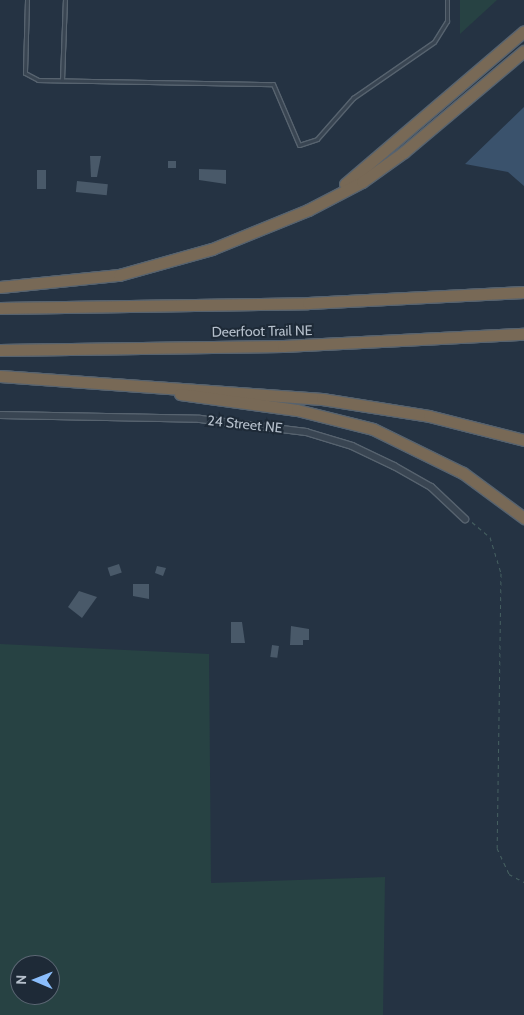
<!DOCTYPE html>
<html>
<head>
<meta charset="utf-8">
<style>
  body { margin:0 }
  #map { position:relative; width:524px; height:1015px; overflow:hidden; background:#253343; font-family:Cabin,sans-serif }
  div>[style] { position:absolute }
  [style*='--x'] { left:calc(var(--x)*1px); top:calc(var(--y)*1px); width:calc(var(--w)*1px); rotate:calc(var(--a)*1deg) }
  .green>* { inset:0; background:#274243 }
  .water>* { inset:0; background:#3a526c }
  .building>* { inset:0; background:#495969; transform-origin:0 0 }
  .path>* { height:1px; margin-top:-0.5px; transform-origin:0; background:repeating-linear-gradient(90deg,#455f60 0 4px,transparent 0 8px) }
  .roads { filter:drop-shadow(1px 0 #57636f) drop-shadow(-1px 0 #57636f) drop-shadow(0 1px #57636f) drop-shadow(0 -1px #57636f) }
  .lane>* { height:3px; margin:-1.5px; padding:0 1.5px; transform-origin:1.5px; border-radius:1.5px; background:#394552 }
  .street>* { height:6px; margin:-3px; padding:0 3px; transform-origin:3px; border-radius:3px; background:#394552 }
  .highway>* { height:11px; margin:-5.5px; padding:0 5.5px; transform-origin:5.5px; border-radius:5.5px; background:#786956 }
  span { translate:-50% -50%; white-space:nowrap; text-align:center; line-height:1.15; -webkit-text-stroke:4px #1e2a37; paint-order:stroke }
  .street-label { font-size:14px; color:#b6c0cc }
  .north { position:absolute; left:10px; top:955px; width:50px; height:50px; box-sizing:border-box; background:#1e2a37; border:1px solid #5b6673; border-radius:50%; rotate:271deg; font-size:14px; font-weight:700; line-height:20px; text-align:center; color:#b6c0cc }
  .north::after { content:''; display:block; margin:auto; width:18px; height:22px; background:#8bbefc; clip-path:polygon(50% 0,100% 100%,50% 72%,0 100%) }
</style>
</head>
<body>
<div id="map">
  <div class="green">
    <div style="clip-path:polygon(460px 0,497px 0,460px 34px)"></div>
    <div style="clip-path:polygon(evenodd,0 644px,209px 654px,211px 883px,385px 877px,383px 1015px,0 1015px,0 644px,20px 965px,50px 965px,50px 995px,20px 995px,20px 965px)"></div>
  </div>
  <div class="water">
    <div style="clip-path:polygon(524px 107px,524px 186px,508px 172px,465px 164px)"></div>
  </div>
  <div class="building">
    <div style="clip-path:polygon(90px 156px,101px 156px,97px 177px,91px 177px)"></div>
    <div style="left:168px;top:161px;width:8px;height:7px"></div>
    <div style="clip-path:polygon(199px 169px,226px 170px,226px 184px,199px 180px)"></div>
    <div style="left:37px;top:170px;width:9px;height:19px"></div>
    <div style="left:77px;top:181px;width:31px;height:11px;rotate:6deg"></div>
    <div style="left:119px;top:564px;width:9px;height:12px;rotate:72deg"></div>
    <div style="clip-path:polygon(157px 566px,166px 568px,163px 576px,155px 573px)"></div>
    <div style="clip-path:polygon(133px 584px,149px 584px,149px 599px,133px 596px)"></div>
    <div style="clip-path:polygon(79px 591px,97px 597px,82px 618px,68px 607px)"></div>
    <div style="clip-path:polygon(231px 622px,242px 622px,245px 643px,231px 643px)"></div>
    <div style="clip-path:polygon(291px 626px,309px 629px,309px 640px,303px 640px,303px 645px,290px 645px)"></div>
    <div style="left:272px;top:645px;width:7px;height:12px;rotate:8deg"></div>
  </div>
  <div class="path">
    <div style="--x:472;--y:522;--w:23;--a:40"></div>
    <div style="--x:490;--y:537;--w:38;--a:73"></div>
    <div style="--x:501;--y:573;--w:275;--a:90.8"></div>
    <div style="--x:497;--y:848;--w:29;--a:65"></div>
    <div style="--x:509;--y:874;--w:17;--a:28"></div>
  </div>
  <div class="roads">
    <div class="lane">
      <div style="--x:27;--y:0;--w:73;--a:91.6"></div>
      <div style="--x:25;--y:73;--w:15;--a:28"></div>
      <div style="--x:38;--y:80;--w:235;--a:1"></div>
      <div style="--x:273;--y:84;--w:66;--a:66.9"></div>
      <div style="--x:299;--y:145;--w:19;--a:-18"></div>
      <div style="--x:317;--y:139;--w:55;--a:-48.7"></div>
      <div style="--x:353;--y:98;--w:98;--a:-34.7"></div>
      <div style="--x:434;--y:42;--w:25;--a:-58"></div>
      <div style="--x:447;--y:21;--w:21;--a:-90"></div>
      <div style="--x:62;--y:80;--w:80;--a:-87.9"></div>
    </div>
    <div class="street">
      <div style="--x:0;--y:415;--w:200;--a:1.1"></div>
      <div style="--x:200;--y:419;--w:107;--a:7"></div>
      <div style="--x:306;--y:432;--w:48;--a:16.9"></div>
      <div style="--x:352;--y:446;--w:47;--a:25.5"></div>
      <div style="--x:394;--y:466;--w:43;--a:29.6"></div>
      <div style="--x:431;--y:487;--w:47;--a:43.3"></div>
    </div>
    <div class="highway">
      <div style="--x:345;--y:184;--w:235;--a:-40.5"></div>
      <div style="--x:0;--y:287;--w:120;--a:-5.8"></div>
      <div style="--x:119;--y:275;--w:97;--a:-15.6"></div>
      <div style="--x:212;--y:249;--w:104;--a:-22.1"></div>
      <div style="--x:308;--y:210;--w:61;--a:-27.4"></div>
      <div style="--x:362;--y:182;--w:52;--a:-35.5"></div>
      <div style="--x:404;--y:152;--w:157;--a:-40.1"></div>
      <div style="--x:0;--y:308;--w:308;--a:-0.9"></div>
      <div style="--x:308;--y:303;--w:216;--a:-2.9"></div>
      <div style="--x:0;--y:350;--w:283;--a:-0.8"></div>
      <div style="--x:283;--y:346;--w:241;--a:-2.9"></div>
      <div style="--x:0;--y:376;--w:323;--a:4.1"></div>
      <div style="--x:322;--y:399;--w:108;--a:9"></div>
      <div style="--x:429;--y:416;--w:98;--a:14.2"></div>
      <div style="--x:180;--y:394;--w:118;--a:7.8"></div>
      <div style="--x:297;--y:410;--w:78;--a:14"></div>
      <div style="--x:373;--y:429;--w:100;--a:26.1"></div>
      <div style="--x:463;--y:473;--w:76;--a:36.4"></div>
    </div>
  </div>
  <div class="street-label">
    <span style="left:262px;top:331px;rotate:-1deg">Deerfoot Trail NE</span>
    <span style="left:245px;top:424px;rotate:6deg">24 Street NE</span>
  </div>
  <div class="north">N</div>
</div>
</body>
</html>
